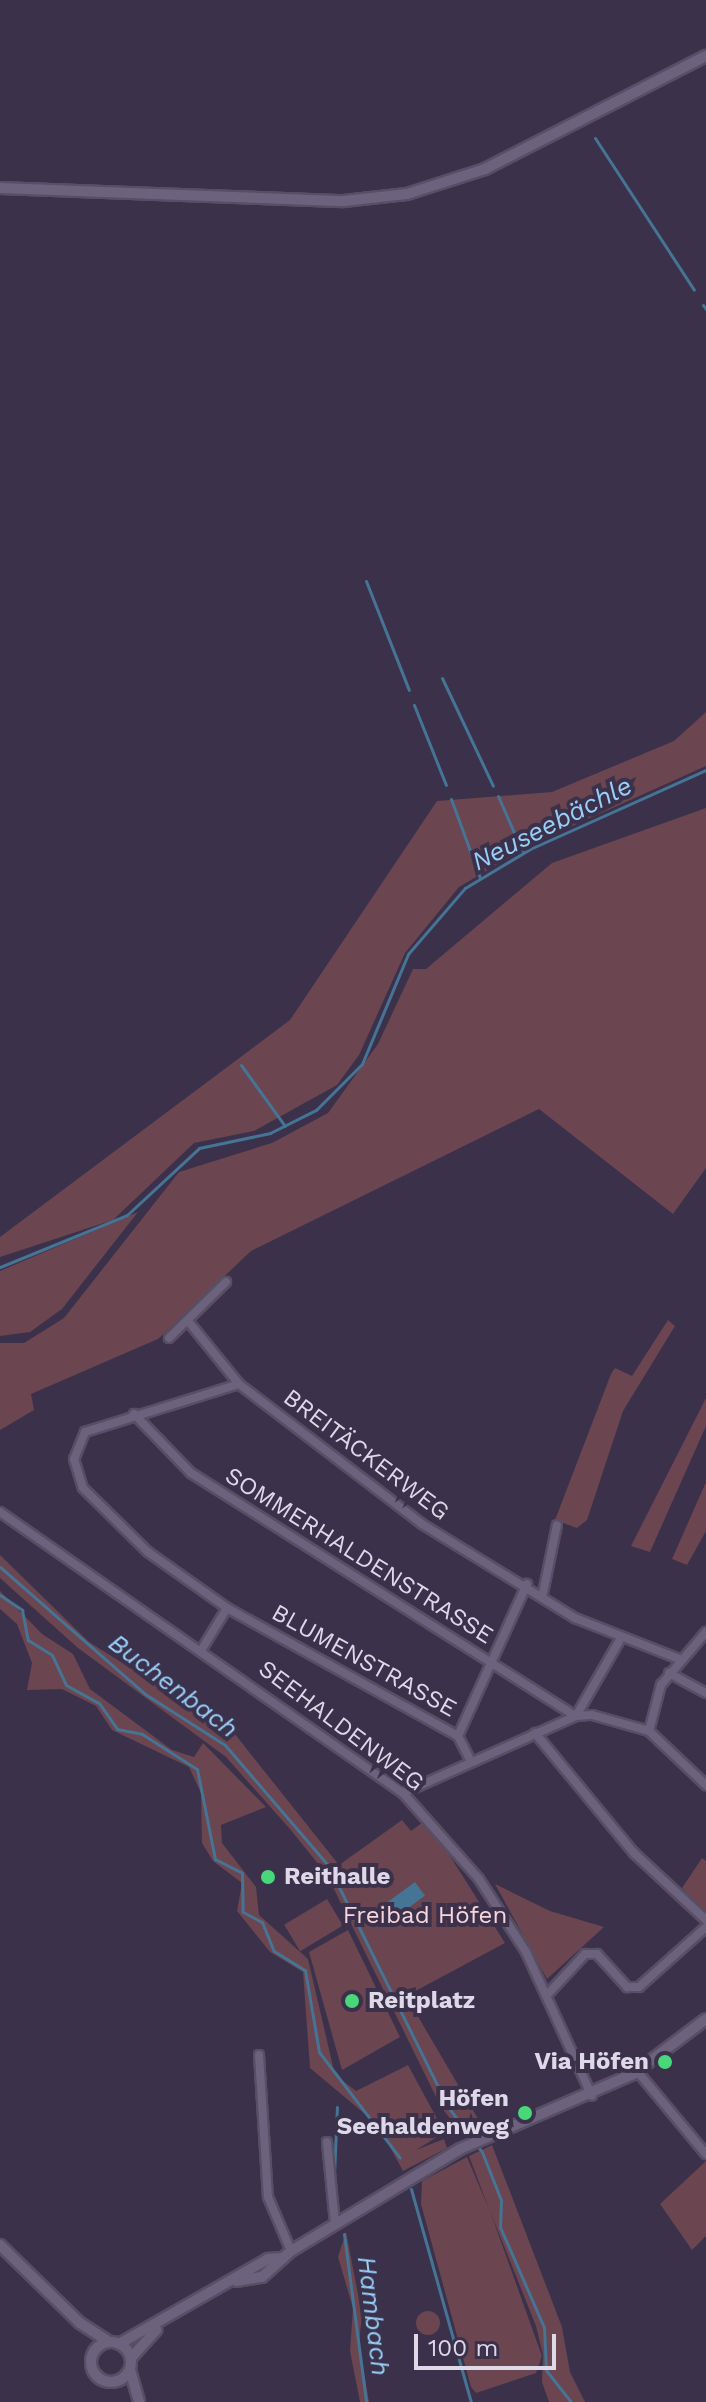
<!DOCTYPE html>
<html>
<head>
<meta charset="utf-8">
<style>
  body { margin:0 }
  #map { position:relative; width:706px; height:2402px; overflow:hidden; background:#3b314b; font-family:"Work Sans",sans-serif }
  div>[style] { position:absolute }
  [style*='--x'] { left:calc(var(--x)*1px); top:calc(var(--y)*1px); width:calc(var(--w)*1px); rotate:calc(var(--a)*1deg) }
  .green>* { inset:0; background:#6b4550; transform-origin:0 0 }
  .round { border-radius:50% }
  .water>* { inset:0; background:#467495; transform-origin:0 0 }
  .stream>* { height:3px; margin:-1.5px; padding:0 1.5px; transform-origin:1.5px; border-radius:1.5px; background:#467495 }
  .roads { filter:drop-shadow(2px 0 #574f64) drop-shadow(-2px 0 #574f64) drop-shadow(0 2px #574f64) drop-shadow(0 -2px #574f64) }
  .minor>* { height:8px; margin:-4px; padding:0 4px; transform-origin:4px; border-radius:4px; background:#6c627e }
  .tertiary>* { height:10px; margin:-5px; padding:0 5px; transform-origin:5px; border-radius:5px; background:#6c627e }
  .tertiary>.ring { margin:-5px; padding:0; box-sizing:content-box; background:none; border:10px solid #6c627e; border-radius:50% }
  .dots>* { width:22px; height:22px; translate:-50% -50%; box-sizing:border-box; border:4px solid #3b314b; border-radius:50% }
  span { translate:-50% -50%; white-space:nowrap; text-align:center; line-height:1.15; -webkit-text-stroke:8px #3b314b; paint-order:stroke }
  .street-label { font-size:24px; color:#ded9e9 }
  .poi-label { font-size:24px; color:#ded9e9; font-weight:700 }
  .left { translate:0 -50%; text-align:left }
  .right { translate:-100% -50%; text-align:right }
  .park-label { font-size:24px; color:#f8d5dd }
  .water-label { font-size:26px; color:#98cff8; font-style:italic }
  .scale { position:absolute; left:414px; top:2334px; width:142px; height:36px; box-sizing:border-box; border:4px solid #ded9e9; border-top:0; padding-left:10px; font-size:24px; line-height:28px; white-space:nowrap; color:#ded9e9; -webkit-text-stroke:6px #3b314b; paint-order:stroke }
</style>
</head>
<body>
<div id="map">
  <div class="green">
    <div style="clip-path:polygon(706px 712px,706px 766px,528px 846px,459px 887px,405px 953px,359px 1055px,337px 1085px,254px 1131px,194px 1143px,113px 1220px,0 1257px,0 1237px,290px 1020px,437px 801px,552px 792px,674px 741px)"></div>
    <div style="clip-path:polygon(706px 808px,706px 1168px,673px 1214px,539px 1109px,251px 1251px,158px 1339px,31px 1394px,34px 1410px,0 1430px,0 1343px,24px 1343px,64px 1318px,179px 1172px,272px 1143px,328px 1113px,378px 1044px,413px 969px,426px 969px,552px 863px)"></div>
    <div style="clip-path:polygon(138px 1212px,62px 1309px,30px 1332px,0 1336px,0 1271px)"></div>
    <div style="clip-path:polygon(668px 1320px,675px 1326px,623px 1411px,587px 1520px,577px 1528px,555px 1520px,611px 1374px,615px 1368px,632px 1376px)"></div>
    <div style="clip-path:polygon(706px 1398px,706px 1426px,650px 1552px,631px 1546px)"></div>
    <div style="clip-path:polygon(706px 1482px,706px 1531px,687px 1565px,672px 1559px)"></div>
    <div style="clip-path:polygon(0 1555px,89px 1642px,234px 1733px,339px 1865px,402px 1820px,411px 1831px,423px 1822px,443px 1845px,505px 1943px,406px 1996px,484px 2129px,464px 2138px,440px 2105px,327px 1875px,290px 1829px,226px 1757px,78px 1648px,0 1578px)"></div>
    <div style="clip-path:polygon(0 1591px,42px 1634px,73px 1654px,90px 1689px,172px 1750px,194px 1757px,203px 1743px,266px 1807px,221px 1825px,222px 1843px,256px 1887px,259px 1915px,308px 1959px,335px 2075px,356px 2091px,408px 2065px,441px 2126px,437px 2137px,416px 2150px,444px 2139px,447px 2148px,403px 2171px,378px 2125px,310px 2068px,303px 1972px,270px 1952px,237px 1911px,242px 1883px,213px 1861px,202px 1843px,201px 1793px,189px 1767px,112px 1730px,96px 1706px,62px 1689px,27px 1690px,32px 1663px,17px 1624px,0 1609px)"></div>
    <div style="clip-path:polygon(702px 1858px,706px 1861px,706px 1913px,682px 1888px)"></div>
    <div style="clip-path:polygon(495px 1884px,550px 1911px,604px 1927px,547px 1979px)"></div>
    <div style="left:327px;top:1899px;width:31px;height:50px;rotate:59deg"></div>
    <div style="clip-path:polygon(348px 1930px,400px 2037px,342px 2070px,309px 1952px)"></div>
    <div style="clip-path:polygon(492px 2145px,562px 2327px,570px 2372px,585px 2402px,549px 2402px,542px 2382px,543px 2355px,536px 2326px,490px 2211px,542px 2356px,536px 2373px,476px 2393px,471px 2387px,421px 2204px,422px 2181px,467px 2157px,489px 2209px,469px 2156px)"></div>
    <div style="clip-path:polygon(706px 2161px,706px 2236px,692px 2250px,660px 2204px)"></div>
    <div style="clip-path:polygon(346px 2232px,362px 2315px,359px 2343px,369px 2402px,360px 2402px,350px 2351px,353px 2308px,338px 2257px)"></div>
    <div class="round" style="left:416px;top:2311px;width:24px;height:24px"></div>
  </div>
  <div class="water">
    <div style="left:415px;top:1882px;width:17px;height:36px;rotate:54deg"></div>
  </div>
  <div class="stream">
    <div style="--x:595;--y:138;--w:181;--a:56.9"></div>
    <div style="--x:703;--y:305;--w:5;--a:53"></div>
    <div style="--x:366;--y:581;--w:117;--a:68.5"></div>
    <div style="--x:442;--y:678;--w:119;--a:64.7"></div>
    <div style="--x:414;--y:705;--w:86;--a:68.2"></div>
    <div style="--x:498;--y:796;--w:60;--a:66.4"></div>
    <div style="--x:451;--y:799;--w:84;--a:69.8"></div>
    <div style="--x:241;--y:1065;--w:75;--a:54.2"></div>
    <div style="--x:0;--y:1267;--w:137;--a:-22.3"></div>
    <div style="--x:127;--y:1215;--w:98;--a:-42.9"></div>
    <div style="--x:199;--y:1148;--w:73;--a:-11.9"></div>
    <div style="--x:270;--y:1133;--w:51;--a:-26.6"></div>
    <div style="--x:316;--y:1110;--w:65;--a:-45"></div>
    <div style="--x:362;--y:1064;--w:119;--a:-67.3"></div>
    <div style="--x:408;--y:954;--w:87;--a:-49.2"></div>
    <div style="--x:465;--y:888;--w:76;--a:-31"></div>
    <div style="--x:530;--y:849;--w:193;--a:-24.2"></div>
    <div style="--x:0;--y:1567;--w:193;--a:41.2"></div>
    <div style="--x:145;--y:1694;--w:95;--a:32.5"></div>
    <div style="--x:225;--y:1745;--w:158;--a:49.4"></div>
    <div style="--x:328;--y:1865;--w:270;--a:63.6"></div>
    <div style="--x:448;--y:2107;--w:56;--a:52.9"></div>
    <div style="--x:482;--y:2152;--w:52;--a:68.4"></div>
    <div style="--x:501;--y:2200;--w:27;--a:92"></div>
    <div style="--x:500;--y:2227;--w:109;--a:66.3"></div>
    <div style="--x:544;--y:2327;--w:43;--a:87.3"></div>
    <div style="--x:546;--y:2370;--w:41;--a:52"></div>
    <div style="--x:0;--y:1595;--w:27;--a:34"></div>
    <div style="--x:22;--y:1610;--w:31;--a:79"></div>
    <div style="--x:28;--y:1640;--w:28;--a:32"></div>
    <div style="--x:52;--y:1655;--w:33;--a:65"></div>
    <div style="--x:66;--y:1685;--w:38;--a:29"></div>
    <div style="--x:99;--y:1703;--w:32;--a:55"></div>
    <div style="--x:117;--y:1729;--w:25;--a:11"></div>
    <div style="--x:142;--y:1734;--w:65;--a:32.5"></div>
    <div style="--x:197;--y:1769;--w:92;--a:78.7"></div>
    <div style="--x:215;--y:1859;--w:30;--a:27"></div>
    <div style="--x:242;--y:1873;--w:39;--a:89"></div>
    <div style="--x:243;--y:1912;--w:21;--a:28"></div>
    <div style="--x:262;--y:1922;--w:31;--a:68"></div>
    <div style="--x:274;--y:1951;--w:36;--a:32"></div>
    <div style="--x:305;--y:1970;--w:83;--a:80.3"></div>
    <div style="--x:319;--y:2052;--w:133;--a:52.6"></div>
    <div style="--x:334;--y:2175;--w:68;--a:-87.5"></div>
    <div style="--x:411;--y:2189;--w:221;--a:74.3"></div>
    <div style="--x:344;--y:2234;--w:169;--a:82.5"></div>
  </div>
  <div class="roads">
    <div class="minor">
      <div style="--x:188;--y:1321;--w:81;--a:51"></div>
      <div style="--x:239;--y:1384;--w:230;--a:37.4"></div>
      <div style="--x:422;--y:1524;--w:180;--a:31.6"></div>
      <div style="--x:575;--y:1618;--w:112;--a:21.5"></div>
      <div style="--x:169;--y:1338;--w:80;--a:-44.5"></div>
      <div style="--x:239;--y:1384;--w:161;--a:162.7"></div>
      <div style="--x:85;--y:1432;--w:29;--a:112"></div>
      <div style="--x:74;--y:1459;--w:30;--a:73"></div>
      <div style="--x:83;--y:1488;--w:91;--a:44.6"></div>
      <div style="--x:148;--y:1552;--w:97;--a:35.3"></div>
      <div style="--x:227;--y:1608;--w:264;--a:29"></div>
      <div style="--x:458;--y:1736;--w:28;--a:63"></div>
      <div style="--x:134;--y:1414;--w:82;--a:46"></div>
      <div style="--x:191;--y:1473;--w:455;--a:32.3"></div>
      <div style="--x:576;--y:1716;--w:90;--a:-60"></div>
      <div style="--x:0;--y:1512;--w:491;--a:34.9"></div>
      <div style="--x:403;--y:1793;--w:115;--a:48.5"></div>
      <div style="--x:479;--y:1879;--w:87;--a:57.2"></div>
      <div style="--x:526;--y:1952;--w:158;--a:65.4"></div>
      <div style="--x:543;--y:1593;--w:69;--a:-78.4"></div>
      <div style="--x:202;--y:1649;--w:48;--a:-58.6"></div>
      <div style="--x:669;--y:1673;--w:42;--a:28.4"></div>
      <div style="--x:649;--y:1731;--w:48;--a:-75.4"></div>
      <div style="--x:661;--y:1685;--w:70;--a:-49.7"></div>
      <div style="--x:535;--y:1733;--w:156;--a:50.5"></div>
      <div style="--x:634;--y:1853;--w:98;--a:42.9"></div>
      <div style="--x:458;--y:1736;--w:167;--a:-65.6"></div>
      <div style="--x:403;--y:1793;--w:189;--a:-24"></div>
      <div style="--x:576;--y:1716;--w:16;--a:-4"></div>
      <div style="--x:592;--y:1715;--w:59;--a:15.7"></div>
      <div style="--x:649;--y:1731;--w:79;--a:43.5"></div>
      <div style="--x:547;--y:1995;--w:56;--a:-47.2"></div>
      <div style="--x:585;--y:1954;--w:12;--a:0"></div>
      <div style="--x:597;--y:1954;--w:45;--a:47.7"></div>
      <div style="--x:627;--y:1987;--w:12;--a:0"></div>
      <div style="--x:639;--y:1987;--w:90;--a:-41.8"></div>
      <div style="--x:259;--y:2055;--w:142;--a:86.4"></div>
      <div style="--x:268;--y:2197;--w:59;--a:66.9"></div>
      <div style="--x:637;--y:2071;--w:108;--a:50.3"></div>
      <div style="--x:327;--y:2142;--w:82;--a:84.4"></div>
    </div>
    <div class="tertiary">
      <div style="--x:0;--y:188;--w:344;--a:2.2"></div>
      <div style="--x:344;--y:201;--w:63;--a:-6.3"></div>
      <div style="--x:407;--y:194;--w:82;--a:-17.8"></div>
      <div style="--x:485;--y:169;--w:248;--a:-27.1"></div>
      <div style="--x:0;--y:2245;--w:112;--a:44.3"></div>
      <div style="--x:80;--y:2323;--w:35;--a:33"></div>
      <div style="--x:236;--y:2281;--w:26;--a:-9"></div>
      <div style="--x:262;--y:2277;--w:39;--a:-42"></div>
      <div style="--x:291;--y:2251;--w:197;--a:-31.1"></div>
      <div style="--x:460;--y:2149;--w:189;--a:-23.4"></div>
      <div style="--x:633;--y:2074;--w:91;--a:-37"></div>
      <div class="ring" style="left:91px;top:2342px;width:30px;height:30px"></div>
      <div style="--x:119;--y:2344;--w:172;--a:-29.7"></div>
      <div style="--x:268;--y:2259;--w:15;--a:-4"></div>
      <div style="--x:131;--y:2358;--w:38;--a:-48"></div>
      <div style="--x:130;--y:2370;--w:33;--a:74"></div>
    </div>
  </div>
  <div class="dots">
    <div style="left:268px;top:1877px;background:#48d779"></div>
    <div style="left:352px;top:2001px;background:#48d779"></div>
    <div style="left:665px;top:2062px;background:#48d779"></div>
    <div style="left:525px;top:2113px;background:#48d779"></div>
  </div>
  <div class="street-label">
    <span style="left:366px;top:1455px;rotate:37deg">BREITÄCKERWEG</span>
    <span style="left:359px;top:1556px;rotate:32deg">SOMMERHALDENSTRASSE</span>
    <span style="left:364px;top:1661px;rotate:29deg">BLUMENSTRASSE</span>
    <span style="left:341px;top:1726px;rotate:37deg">SEEHALDENWEG</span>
  </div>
  <div class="poi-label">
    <span class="left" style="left:284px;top:1877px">Reithalle</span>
    <span class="left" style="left:368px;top:2001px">Reitplatz</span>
    <span class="right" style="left:649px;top:2062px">Via Höfen</span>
    <span class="right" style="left:509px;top:2113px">Höfen<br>Seehaldenweg</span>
  </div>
  <div class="park-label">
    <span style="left:425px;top:1916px">Freibad Höfen</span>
  </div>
  <div class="water-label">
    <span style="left:552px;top:824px;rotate:-27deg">Neuseebächle</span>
    <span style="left:173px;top:1686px;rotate:37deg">Buchenbach</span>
    <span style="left:373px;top:2316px;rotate:83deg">Hambach</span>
  </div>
  <div class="scale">100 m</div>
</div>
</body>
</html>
